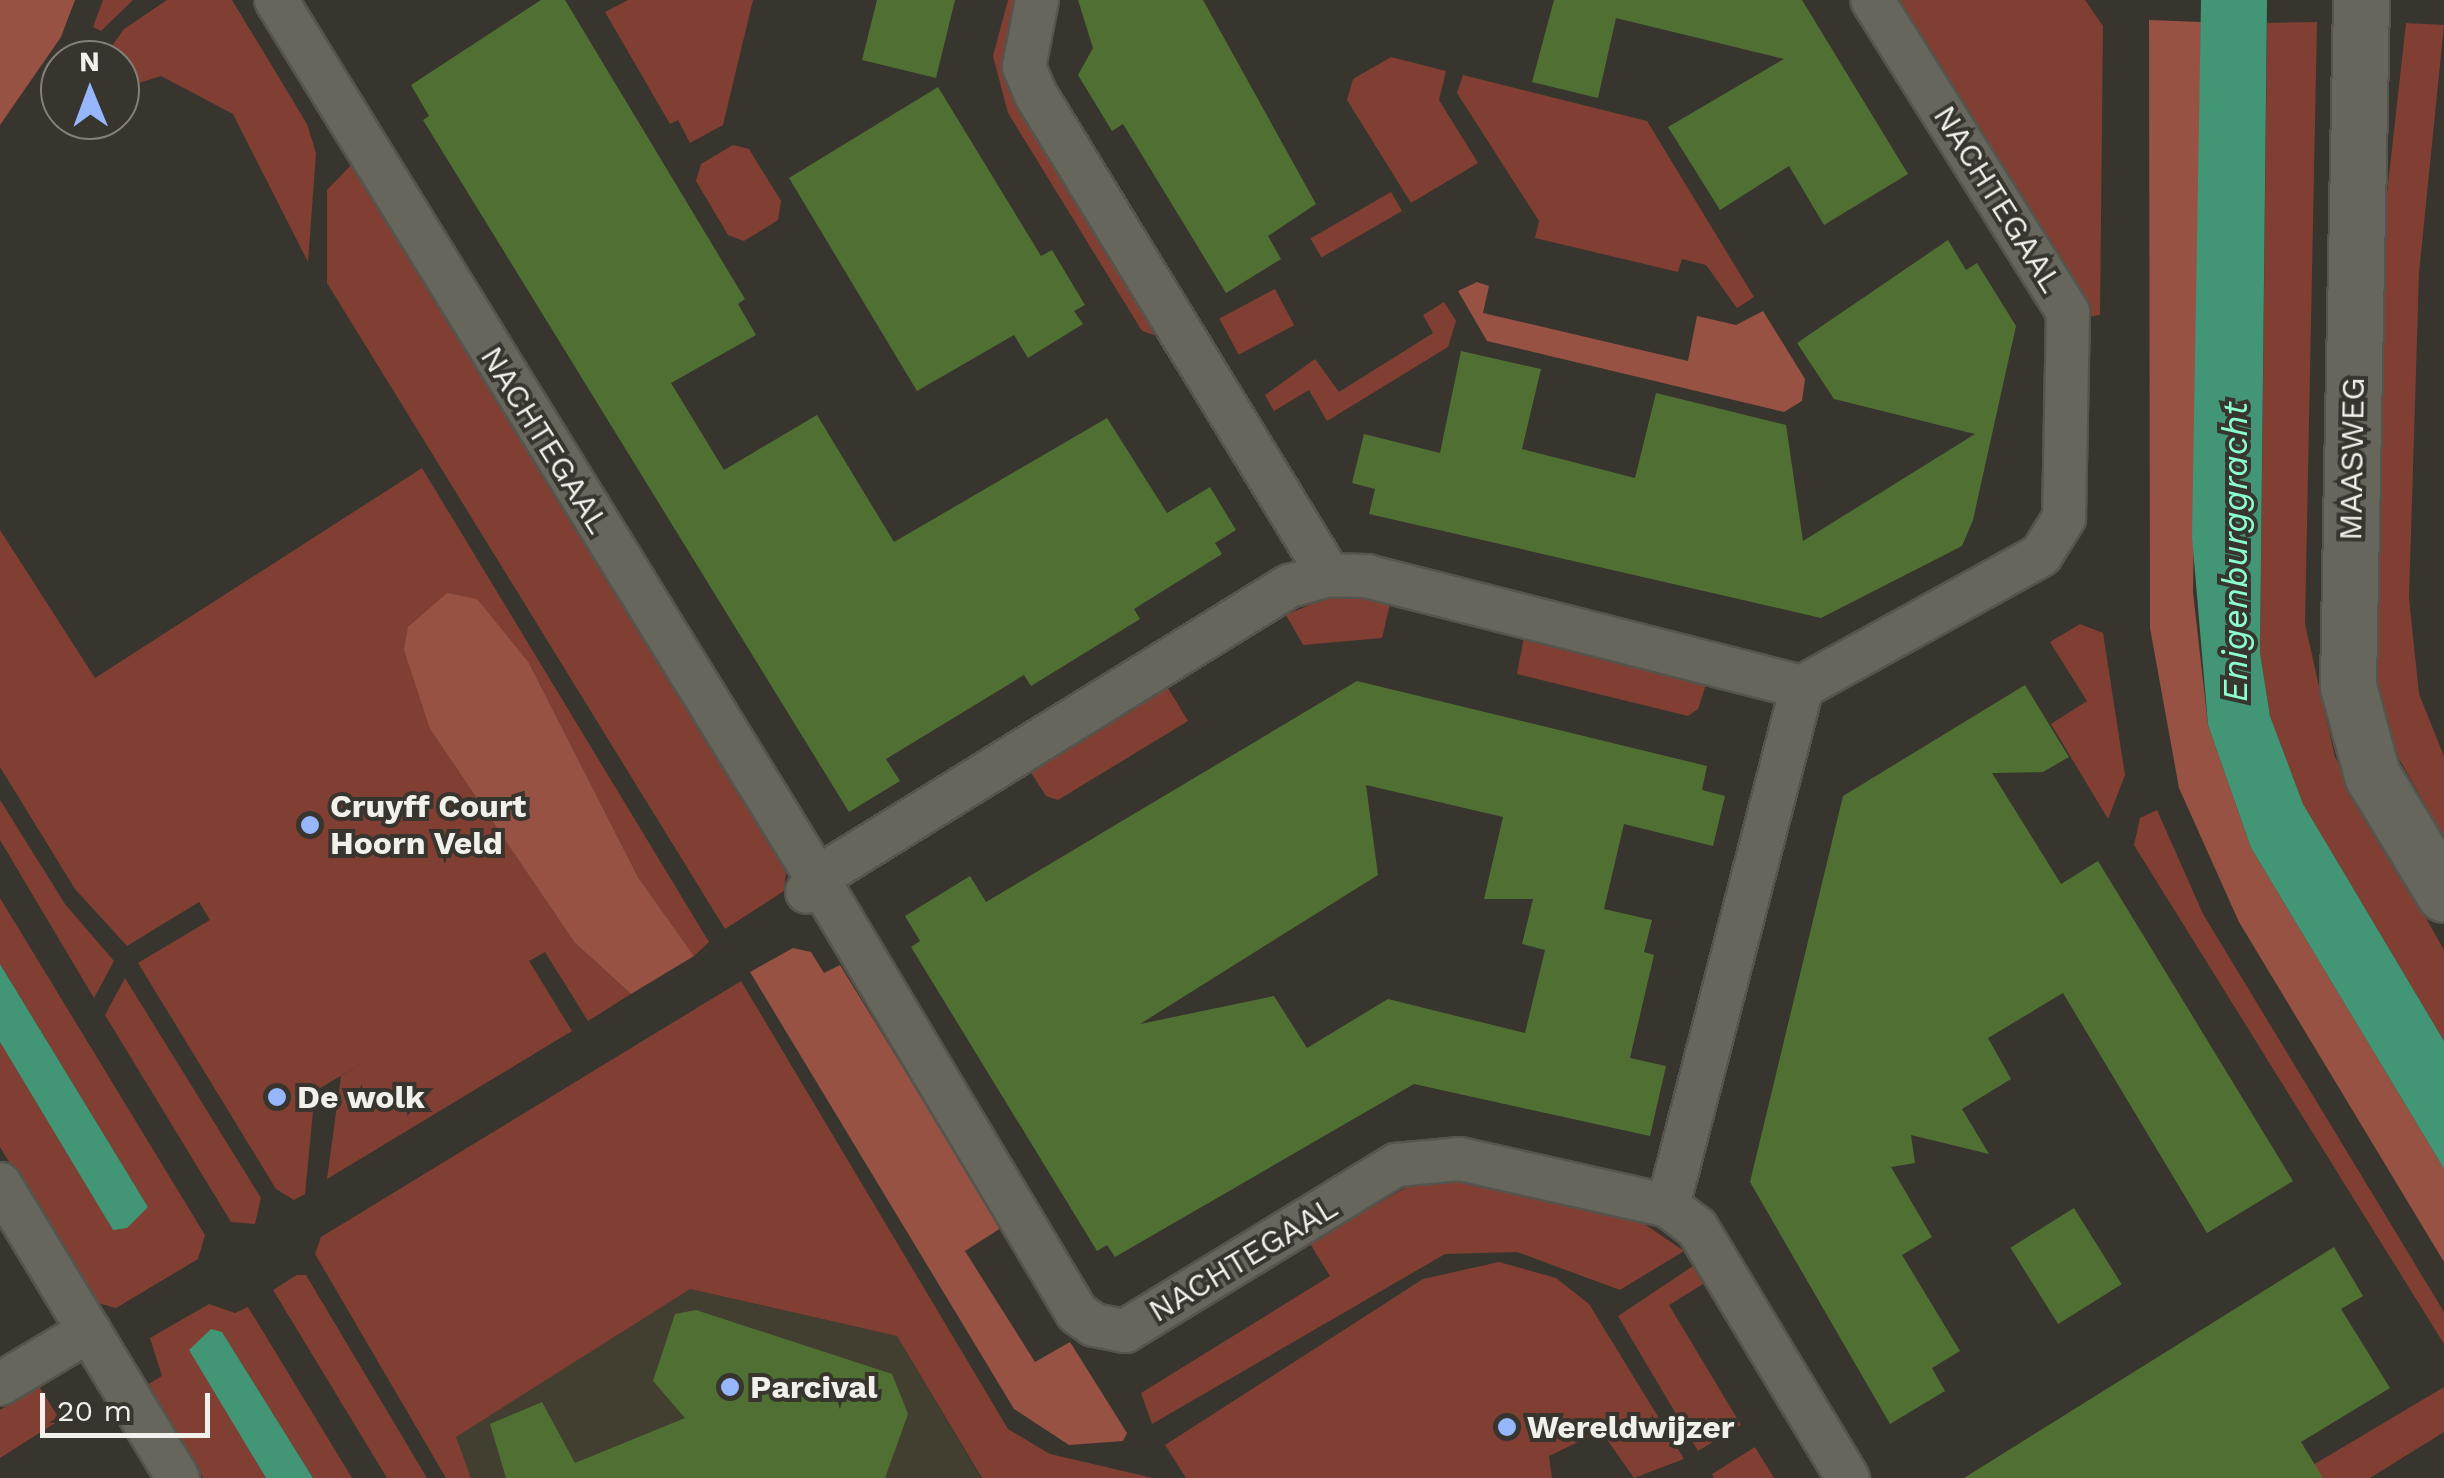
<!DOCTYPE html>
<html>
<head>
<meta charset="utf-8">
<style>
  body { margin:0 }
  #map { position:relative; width:2444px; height:1478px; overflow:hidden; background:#37352d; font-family:"Work Sans",sans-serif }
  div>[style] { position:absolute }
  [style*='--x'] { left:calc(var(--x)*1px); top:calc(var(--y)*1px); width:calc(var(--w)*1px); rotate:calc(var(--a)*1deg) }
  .built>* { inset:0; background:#423f31 }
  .green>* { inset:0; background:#803f32; transform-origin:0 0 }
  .forest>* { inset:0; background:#975244 }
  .water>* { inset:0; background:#429575 }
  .building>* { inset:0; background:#507033; transform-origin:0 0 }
  .roads { filter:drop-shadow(2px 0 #55544d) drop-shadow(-2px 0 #55544d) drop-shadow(0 2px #55544d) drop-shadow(0 -2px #55544d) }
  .minor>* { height:42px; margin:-21px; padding:0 21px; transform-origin:21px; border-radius:21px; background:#67665d }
  .tertiary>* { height:55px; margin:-27.5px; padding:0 27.5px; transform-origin:27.5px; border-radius:27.5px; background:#67665d }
  .dots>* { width:28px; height:28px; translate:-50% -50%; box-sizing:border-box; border:5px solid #37352d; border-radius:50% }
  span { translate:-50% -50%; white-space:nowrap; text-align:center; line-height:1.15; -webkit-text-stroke:8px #37352d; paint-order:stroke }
  .street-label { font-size:32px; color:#f1f0eb }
  .poi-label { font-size:32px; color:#f1f0eb; font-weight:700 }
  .left { translate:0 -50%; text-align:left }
  .water-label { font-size:35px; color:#8bffd0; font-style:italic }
  .north { position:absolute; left:40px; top:40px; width:100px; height:100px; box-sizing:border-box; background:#37352d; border:2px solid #818079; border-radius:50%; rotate:359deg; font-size:28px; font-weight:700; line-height:40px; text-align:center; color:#f1f0eb }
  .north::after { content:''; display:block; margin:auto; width:35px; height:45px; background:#96b6fd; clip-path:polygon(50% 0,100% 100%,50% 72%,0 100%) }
  .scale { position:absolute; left:40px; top:1393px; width:170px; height:45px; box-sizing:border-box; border:5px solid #f1f0eb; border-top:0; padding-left:12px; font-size:30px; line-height:35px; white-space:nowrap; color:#f1f0eb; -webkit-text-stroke:8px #37352d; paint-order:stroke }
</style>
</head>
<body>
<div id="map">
  <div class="built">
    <div style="clip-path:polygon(689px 1289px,897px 1336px,981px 1478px,471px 1478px,455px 1437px)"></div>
  </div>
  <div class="green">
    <div style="clip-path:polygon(103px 0,133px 0,101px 31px,93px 27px)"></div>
    <div style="clip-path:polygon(167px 0,232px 0,307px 124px,316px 153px,308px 262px,233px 114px,161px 76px,120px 89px,120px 60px,102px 60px,124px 29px)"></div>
    <div style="clip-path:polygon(628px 0,753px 0,723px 125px,690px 143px,678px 120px,670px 124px,605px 12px)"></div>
    <div style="clip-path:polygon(1008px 0,1018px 0,1154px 335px,1142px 331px,1008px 113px,993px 56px)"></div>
    <div style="clip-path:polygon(1898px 0,2085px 0,2103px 26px,2100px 315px,2087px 317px)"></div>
    <div style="clip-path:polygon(2317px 22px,2305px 624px,2335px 757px,2444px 950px,2444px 1041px,2303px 804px,2270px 716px,2260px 653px,2267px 23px)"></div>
    <div style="clip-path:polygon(2406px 23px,2444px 25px,2419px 273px,2409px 598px,2419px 694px,2444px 756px,2444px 837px,2399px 759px,2373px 678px,2374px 310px)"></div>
    <div style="clip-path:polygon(1391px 57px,1446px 71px,1439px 100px,1478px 163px,1411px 203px,1347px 100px,1353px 79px)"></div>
    <div style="clip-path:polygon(1463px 75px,1647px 121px,1754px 297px,1737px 308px,1706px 265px,1682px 259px,1678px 272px,1535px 238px,1539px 221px,1457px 93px)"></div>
    <div style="clip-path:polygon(733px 145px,749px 149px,781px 201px,778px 220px,744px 241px,728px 235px,696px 181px,701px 164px)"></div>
    <div style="clip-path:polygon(353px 163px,786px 872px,784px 891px,725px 929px,327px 283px,327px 190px)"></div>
    <div style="left:1391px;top:192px;width:22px;height:93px;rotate:60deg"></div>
    <div style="left:1275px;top:289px;width:41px;height:63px;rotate:62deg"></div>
    <div style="clip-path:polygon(1444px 302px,1456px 321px,1448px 347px,1327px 421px,1309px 390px,1274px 411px,1265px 395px,1315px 359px,1339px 392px,1433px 333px,1423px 315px)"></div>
    <div style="clip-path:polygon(422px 468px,709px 942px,694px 956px,638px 877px,529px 663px,430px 729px,574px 942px,631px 994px,588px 1021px,545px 952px,529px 961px,572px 1031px,327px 1179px,341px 1076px,371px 1058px,315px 1091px,305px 1194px,294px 1200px,276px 1189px,138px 963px,210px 920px,199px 902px,127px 946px,75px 889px,0 767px,0 530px,95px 678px)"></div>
    <div style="clip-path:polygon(1337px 593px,1390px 604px,1382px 638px,1303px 645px,1286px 615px)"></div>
    <div style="clip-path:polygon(2080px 624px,2103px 633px,2125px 775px,2108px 819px,2051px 724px,2087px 701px,2050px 642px)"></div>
    <div style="clip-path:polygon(1524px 637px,1707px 681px,1698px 709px,1688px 716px,1517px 674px)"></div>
    <div style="clip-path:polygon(1168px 688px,1188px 721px,1058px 800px,1046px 796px,1030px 771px)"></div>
    <div style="clip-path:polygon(0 800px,65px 904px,114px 961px,94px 998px,0 840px)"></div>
    <div style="clip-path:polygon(2157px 810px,2203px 914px,2444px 1312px,2444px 1344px,2134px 845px,2140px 818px)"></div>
    <div style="clip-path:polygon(0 898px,205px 1235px,198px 1259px,116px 1308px,94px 1302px,0 1147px,0 1042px,113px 1230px,148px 1207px,0 964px)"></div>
    <div style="clip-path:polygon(125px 978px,261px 1198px,255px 1224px,231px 1222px,105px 1015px)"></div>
    <div style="clip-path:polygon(741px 981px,1008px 1429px,1050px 1454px,1153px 1478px,982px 1478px,897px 1336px,690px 1289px,456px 1437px,471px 1478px,446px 1478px,315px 1254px,321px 1237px)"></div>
    <div style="clip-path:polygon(1432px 1173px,1640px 1221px,1684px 1251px,1620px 1290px,1517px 1252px,1445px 1254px,1152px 1424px,1141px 1393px,1330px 1276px,1309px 1242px)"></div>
    <div style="clip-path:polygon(1499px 1262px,1556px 1278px,1589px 1304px,1684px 1459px,1634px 1478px,1601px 1431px,1549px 1456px,1552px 1478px,1186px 1478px,1165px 1445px,1423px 1279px)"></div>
    <div style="clip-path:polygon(1693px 1266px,1703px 1284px,1669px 1305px,1741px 1425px,1698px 1451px,1618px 1316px)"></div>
    <div style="clip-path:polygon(297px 1275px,306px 1275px,427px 1478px,387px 1478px,273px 1290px)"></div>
    <div style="clip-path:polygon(209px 1304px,235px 1313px,248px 1307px,352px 1478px,313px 1478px,222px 1332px,190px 1350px,266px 1478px,203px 1478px,147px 1385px,162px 1376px,150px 1338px)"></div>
    <div style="clip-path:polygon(39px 1386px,60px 1420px,0 1458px,0 1410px)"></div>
    <div style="clip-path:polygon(2444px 1387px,2444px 1432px,2370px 1478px,2291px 1478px)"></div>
    <div style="clip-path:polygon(1755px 1447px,1774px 1478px,1714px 1478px,1712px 1474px)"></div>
  </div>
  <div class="forest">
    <div style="clip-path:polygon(0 0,75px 0,61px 37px,0 125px)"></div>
    <div style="clip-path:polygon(2149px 20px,2201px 22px,2193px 592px,2208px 725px,2251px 848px,2444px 1169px,2444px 1262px,2239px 922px,2179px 788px,2150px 628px)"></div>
    <div style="clip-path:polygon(1477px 282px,1489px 286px,1483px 313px,1688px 361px,1697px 316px,1736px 325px,1763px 311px,1805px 379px,1802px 401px,1784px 412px,1487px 341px,1458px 291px)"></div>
    <div style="clip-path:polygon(447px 593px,477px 599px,529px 663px,638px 877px,694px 956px,631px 994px,574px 942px,430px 729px,404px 650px,408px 627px)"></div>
    <div style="clip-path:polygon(793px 948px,811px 952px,824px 973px,840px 965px,1001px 1228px,965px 1251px,1035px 1362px,1070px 1342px,1127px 1433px,1123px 1441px,1069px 1445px,1014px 1409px,750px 972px)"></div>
  </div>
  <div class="water">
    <div style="clip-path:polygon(2201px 0,2267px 0,2260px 653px,2270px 716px,2303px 804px,2444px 1041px,2444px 1169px,2251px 848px,2208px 725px,2192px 537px)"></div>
    <div style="clip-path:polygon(0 964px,148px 1207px,127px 1228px,113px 1230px,0 1042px)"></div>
    <div style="clip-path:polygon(211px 1329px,222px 1332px,313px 1478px,266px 1478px,189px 1350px)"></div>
  </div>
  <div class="building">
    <div style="clip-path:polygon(541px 0,565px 0,745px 299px,738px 304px,756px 335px,671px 383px,724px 470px,817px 415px,894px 542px,1107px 418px,1167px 513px,1210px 487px,1236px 530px,1215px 543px,1222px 554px,1134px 609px,1140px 619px,1031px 686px,1024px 675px,886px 759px,900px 781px,849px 812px,423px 120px,429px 116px,411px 85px)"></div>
    <div style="clip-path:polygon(877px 0,955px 0,936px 78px,862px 60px)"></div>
    <div style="clip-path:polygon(1078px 0,1203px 0,1316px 204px,1268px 236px,1281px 259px,1226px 293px,1123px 124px,1112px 131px,1078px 75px,1093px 48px)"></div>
    <div style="clip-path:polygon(1554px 0,1802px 0,1908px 174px,1824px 225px,1789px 166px,1720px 210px,1668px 127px,1784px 59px,1616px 18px,1598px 98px,1532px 82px)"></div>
    <div style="clip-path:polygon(938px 87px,1041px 256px,1052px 250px,1085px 305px,1074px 311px,1083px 324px,1028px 358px,1014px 335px,917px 391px,789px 178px)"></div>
    <div style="clip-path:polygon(1948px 240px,1966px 270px,1977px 263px,2016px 326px,1973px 520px,1962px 546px,1821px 618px,1369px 514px,1375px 489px,1352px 483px,1364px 434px,1440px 453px,1461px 351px,1541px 369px,1522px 449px,1635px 478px,1656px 393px,1786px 425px,1803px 541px,1975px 434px,1834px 399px,1797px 343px)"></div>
    <div style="clip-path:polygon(evenodd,1357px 681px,1707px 766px,1702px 790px,1725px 796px,1713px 846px,1624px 824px,1604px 909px,1652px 920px,1644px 952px,1654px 955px,1630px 1058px,1666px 1066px,1650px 1136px,1414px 1084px,1115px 1257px,1107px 1245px,1097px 1251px,911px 947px,920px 941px,905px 916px,970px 876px,986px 902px,1357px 681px,1366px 785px,1503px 817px,1484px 899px,1533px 899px,1522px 944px,1545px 950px,1525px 1033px,1388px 999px,1307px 1048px,1274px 996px,1140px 1024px,1378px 875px,1366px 785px)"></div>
    <div style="clip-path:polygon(2025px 685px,2069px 757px,2043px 772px,1992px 773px,2061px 884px,2098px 861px,2293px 1181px,2207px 1233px,2063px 993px,1988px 1038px,2011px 1079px,1962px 1109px,1989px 1154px,1911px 1135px,1915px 1163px,1891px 1167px,1932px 1237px,1902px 1255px,1960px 1351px,1932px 1368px,1945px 1391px,1890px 1424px,1750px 1182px,1843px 796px)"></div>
    <div style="left:2074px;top:1208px;width:90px;height:75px;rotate:58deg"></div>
    <div style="clip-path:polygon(2334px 1247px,2363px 1296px,2341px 1309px,2390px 1388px,2301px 1442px,2323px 1478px,1964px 1478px)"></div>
    <div style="clip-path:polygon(696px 1310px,892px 1374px,908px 1414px,885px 1478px,506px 1478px,490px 1424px,542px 1402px,575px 1463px,685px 1418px,653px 1381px,675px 1314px)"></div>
  </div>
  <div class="roads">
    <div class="minor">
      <div style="--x:276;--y:0;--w:1031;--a:58.36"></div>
      <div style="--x:817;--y:878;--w:17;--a:126"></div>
      <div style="--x:1037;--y:0;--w:68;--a:101"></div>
      <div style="--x:1024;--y:67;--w:30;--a:67"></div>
      <div style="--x:1036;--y:95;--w:562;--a:58.6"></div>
      <div style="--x:1802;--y:687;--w:273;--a:-28.9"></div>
      <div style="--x:2041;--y:555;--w:44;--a:-58.1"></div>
      <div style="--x:2064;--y:518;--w:206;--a:-88.9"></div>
      <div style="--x:2068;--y:312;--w:368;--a:-122.1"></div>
      <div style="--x:0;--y:1184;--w:172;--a:58.8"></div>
      <div style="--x:1668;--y:1206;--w:536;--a:-75.52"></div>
      <div style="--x:1802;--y:687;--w:448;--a:-165.7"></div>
      <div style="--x:1368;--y:576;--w:39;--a:-179"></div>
      <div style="--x:1329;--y:575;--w:41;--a:164.6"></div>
      <div style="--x:1289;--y:586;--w:555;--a:148.26"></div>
      <div style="--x:817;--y:878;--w:507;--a:59.13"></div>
      <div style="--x:1077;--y:1313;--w:21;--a:35"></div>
      <div style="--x:1094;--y:1325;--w:32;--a:11"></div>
      <div style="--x:1125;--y:1331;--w:318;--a:-31.5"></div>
      <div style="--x:1396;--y:1165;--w:64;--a:-5.4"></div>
      <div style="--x:1460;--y:1159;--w:213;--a:12.7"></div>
      <div style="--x:1668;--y:1206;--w:36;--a:37"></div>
      <div style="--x:1697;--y:1228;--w:292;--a:58.9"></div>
      <div style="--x:0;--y:1384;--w:104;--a:-30.8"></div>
      <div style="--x:89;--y:1331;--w:172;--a:58.8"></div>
    </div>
    <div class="tertiary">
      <div style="--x:2361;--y:0;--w:686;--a:91.09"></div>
      <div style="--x:2348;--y:686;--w:92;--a:74.9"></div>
      <div style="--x:2372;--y:775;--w:139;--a:58.8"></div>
    </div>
  </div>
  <div class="dots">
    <div style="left:310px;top:825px;background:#96b6fd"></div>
    <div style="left:277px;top:1097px;background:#96b6fd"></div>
    <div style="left:730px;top:1387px;background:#96b6fd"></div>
    <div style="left:1507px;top:1427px;background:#96b6fd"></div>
  </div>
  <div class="street-label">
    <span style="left:1998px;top:199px;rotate:58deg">NACHTEGAAL</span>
    <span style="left:545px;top:440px;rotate:58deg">NACHTEGAAL</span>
    <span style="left:2352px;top:459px;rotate:-89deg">MAASWEG</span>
    <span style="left:1243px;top:1259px;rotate:-31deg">NACHTEGAAL</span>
  </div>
  <div class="poi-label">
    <span class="left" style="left:330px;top:825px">Cruyff Court<br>Hoorn Veld</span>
    <span class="left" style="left:297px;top:1097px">De wolk</span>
    <span class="left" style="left:750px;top:1387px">Parcival</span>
    <span class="left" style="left:1527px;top:1427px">Wereldwijzer</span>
  </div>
  <div class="water-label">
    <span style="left:2235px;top:552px;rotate:-90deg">Enigenburggracht</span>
  </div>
  <div class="north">N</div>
  <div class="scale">20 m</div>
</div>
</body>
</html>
